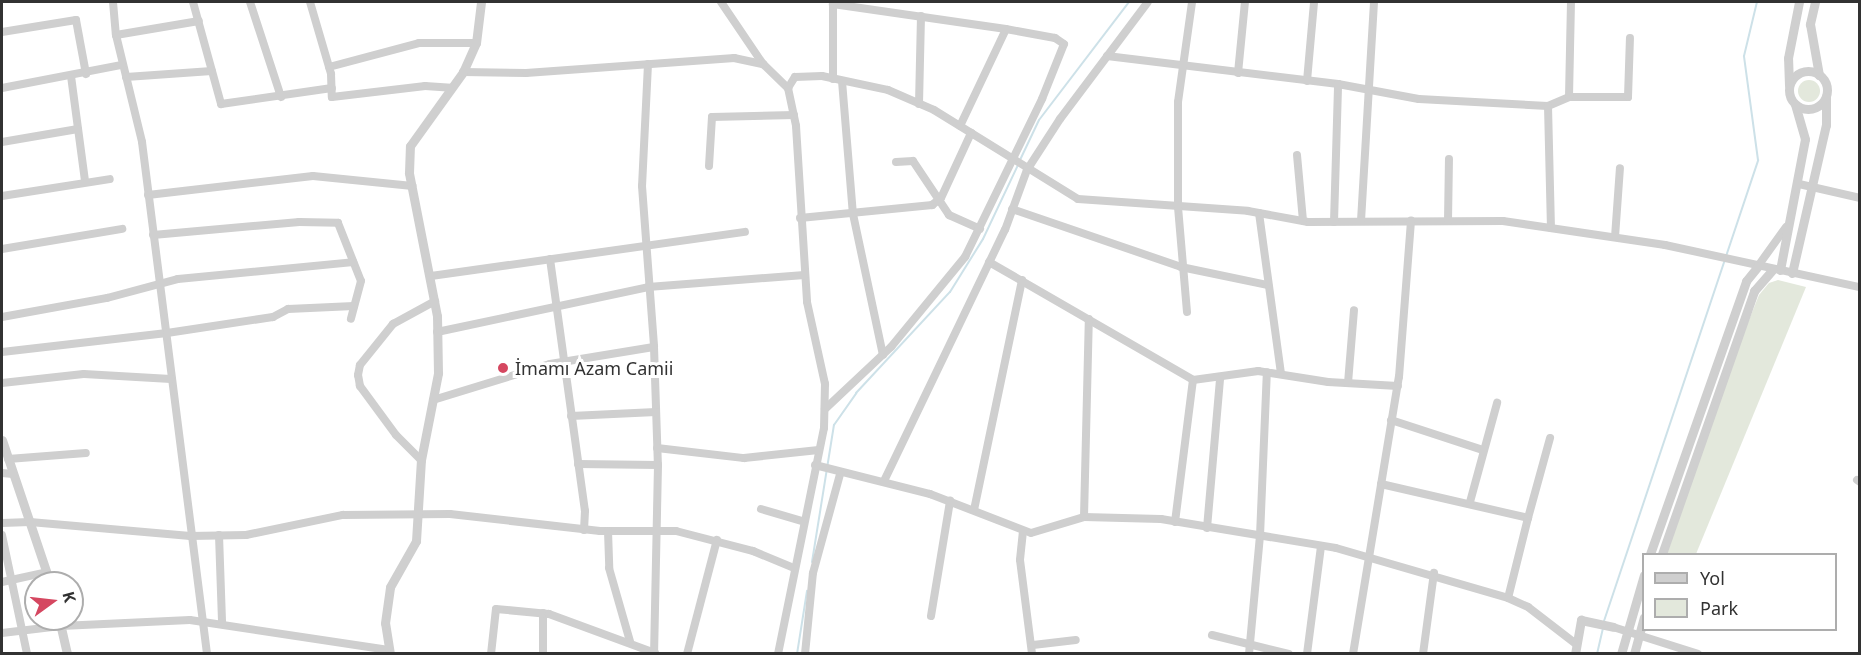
<!DOCTYPE html>
<html>
<head>
<meta charset="utf-8">
<style>
  body { margin:0 }
  #map { position:relative; width:1861px; height:655px; overflow:hidden; background:#fff; font-family:"Noto Sans",sans-serif }
  div>[style] { position:absolute }
  [style*='--x'] { left:calc(var(--x)*1px); top:calc(var(--y)*1px); width:calc(var(--w)*1px); rotate:calc(var(--a)*1deg) }
  .green>* { inset:0; background:#e3e8dc }
  .round { border-radius:50% }
  .stream>* { height:2px; margin:-1px; padding:0 1px; transform-origin:1px; border-radius:1px; background:#cde1e8 }
  .minor>* { height:8px; margin:-4px; padding:0 4px; transform-origin:4px; border-radius:4px; background:#cfcfcf }
  .tertiary>* { height:9px; margin:-4.5px; padding:0 4.5px; transform-origin:4.5px; border-radius:4.5px; background:#cfcfcf }
  .tertiary>.ring { margin:-4.5px; padding:0; box-sizing:content-box; background:none; border:9px solid #cfcfcf; border-radius:50% }
  .dots>* { width:16px; height:16px; translate:-50% -50%; box-sizing:border-box; border:3px solid #fff; border-radius:50% }
  span { translate:-50% -50%; white-space:nowrap; text-align:center; line-height:1.15; -webkit-text-stroke:6px #fff; paint-order:stroke }
  .poi-label { font-size:18px; color:#323232 }
  .left { translate:0 -50%; text-align:left }
  .frame { position:absolute; inset:0; border:3px solid #323232; pointer-events:none }
  .legend { position:absolute; left:1642px; top:553px; width:195px; height:78px; box-sizing:border-box; background:#fff; border:2px solid #adadad; margin:0; padding:8px 10px; list-style:none; font-size:18px; color:#323232 }
  .legend li { display:flex; align-items:center; gap:12px; height:30px }
  .legend b { width:30px; border:2px solid #adadad }
  .north { position:absolute; left:24px; top:571px; width:60px; height:60px; box-sizing:border-box; background:#fff; border:2px solid #adadad; border-radius:50%; rotate:75deg; font-size:16px; font-weight:700; line-height:24px; text-align:center; color:#323232 }
  .north::after { content:''; display:block; margin:auto; width:21px; height:27px; background:#d54760; clip-path:polygon(50% 0,100% 100%,50% 72%,0 100%) }
</style>
</head>
<body>
<div id="map">
  <div class="green">
    <div class="round" style="left:1798px;top:80px;width:22px;height:22px"></div>
    <div style="clip-path:polygon(1778px 280px,1806px 287px,1696px 554px,1667px 554px,1725px 380px,1759px 295px,1769px 283px)"></div>
  </div>
  <div class="stream">
    <div style="--x:1020;--y:160;--w:44;--a:-64.6"></div>
    <div style="--x:1039;--y:120;--w:148;--a:-52.7"></div>
    <div style="--x:812;--y:562;--w:139;--a:-80.9"></div>
    <div style="--x:834;--y:425;--w:39;--a:-55"></div>
    <div style="--x:856;--y:393;--w:138;--a:-47.1"></div>
    <div style="--x:950;--y:292;--w:62;--a:-58.1"></div>
    <div style="--x:983;--y:239;--w:82;--a:-64.7"></div>
    <div style="--x:1604;--y:621;--w:486;--a:-71.5"></div>
    <div style="--x:1758;--y:160;--w:105;--a:-97.7"></div>
    <div style="--x:1744;--y:56;--w:56;--a:-76.5"></div>
    <div style="--x:797;--y:654;--w:64;--a:-81"></div>
    <div style="--x:1597;--y:654;--w:28;--a:-77"></div>
  </div>
  <div class="minor">
    <div style="--x:113;--y:2;--w:33;--a:85"></div>
    <div style="--x:116;--y:35;--w:110;--a:76.3"></div>
    <div style="--x:142;--y:142;--w:516;--a:82.76"></div>
    <div style="--x:193;--y:2;--w:106;--a:74.6"></div>
    <div style="--x:221;--y:104;--w:112;--a:-8.2"></div>
    <div style="--x:250;--y:2;--w:100;--a:71.9"></div>
    <div style="--x:310;--y:2;--w:75;--a:73.7"></div>
    <div style="--x:331;--y:74;--w:23;--a:88"></div>
    <div style="--x:332;--y:97;--w:94;--a:-6.7"></div>
    <div style="--x:425;--y:86;--w:26;--a:4"></div>
    <div style="--x:721;--y:2;--w:75;--a:55.9"></div>
    <div style="--x:833;--y:2;--w:77;--a:90"></div>
    <div style="--x:2;--y:32;--w:75;--a:-9.2"></div>
    <div style="--x:76;--y:20;--w:55;--a:79.5"></div>
    <div style="--x:116;--y:35;--w:84;--a:-9.6"></div>
    <div style="--x:1107;--y:56;--w:233;--a:6.9"></div>
    <div style="--x:1338;--y:84;--w:82;--a:10.5"></div>
    <div style="--x:1419;--y:99;--w:129;--a:3.1"></div>
    <div style="--x:1548;--y:106;--w:23;--a:-23"></div>
    <div style="--x:1569;--y:97;--w:59;--a:0"></div>
    <div style="--x:1628;--y:97;--w:59;--a:-88.1"></div>
    <div style="--x:648;--y:64;--w:122;--a:92.8"></div>
    <div style="--x:642;--y:186;--w:161;--a:85.7"></div>
    <div style="--x:654;--y:347;--w:118;--a:88.1"></div>
    <div style="--x:658;--y:465;--w:189;--a:91.2"></div>
    <div style="--x:329;--y:67;--w:93;--a:-14.9"></div>
    <div style="--x:419;--y:43;--w:57;--a:0"></div>
    <div style="--x:463;--y:72;--w:63;--a:0.9"></div>
    <div style="--x:526;--y:73;--w:209;--a:-4.1"></div>
    <div style="--x:734;--y:58;--w:30;--a:12"></div>
    <div style="--x:763;--y:64;--w:35;--a:44"></div>
    <div style="--x:788;--y:88;--w:39;--a:78"></div>
    <div style="--x:796;--y:126;--w:176;--a:86.4"></div>
    <div style="--x:807;--y:302;--w:84;--a:77.6"></div>
    <div style="--x:825;--y:384;--w:44;--a:91.3"></div>
    <div style="--x:824;--y:428;--w:231;--a:101.5"></div>
    <div style="--x:1238;--y:73;--w:71;--a:-84.4"></div>
    <div style="--x:71;--y:76;--w:106;--a:82.4"></div>
    <div style="--x:126;--y:77;--w:86;--a:-4"></div>
    <div style="--x:842;--y:81;--w:133;--a:85.3"></div>
    <div style="--x:853;--y:214;--w:144;--a:78"></div>
    <div style="--x:1307;--y:81;--w:79;--a:-84.9"></div>
    <div style="--x:2;--y:88;--w:122;--a:-10.9"></div>
    <div style="--x:788;--y:88;--w:13;--a:-58"></div>
    <div style="--x:795;--y:77;--w:27;--a:-2"></div>
    <div style="--x:822;--y:76;--w:67;--a:12"></div>
    <div style="--x:888;--y:90;--w:50;--a:23.5"></div>
    <div style="--x:934;--y:110;--w:169;--a:31.7"></div>
    <div style="--x:1078;--y:199;--w:170;--a:4"></div>
    <div style="--x:1248;--y:211;--w:61;--a:10.4"></div>
    <div style="--x:1308;--y:222;--w:195;--a:-0.3"></div>
    <div style="--x:1503;--y:221;--w:164;--a:8.4"></div>
    <div style="--x:1665;--y:245;--w:199;--a:12.2"></div>
    <div style="--x:1569;--y:97;--w:95;--a:-88.8"></div>
    <div style="--x:919;--y:104;--w:88;--a:-88.7"></div>
    <div style="--x:1548;--y:106;--w:122;--a:88.6"></div>
    <div style="--x:960;--y:126;--w:107;--a:-64.6"></div>
    <div style="--x:2;--y:142;--w:77;--a:-9.7"></div>
    <div style="--x:1297;--y:155;--w:66;--a:84.8"></div>
    <div style="--x:896;--y:162;--w:17;--a:-3"></div>
    <div style="--x:913;--y:161;--w:65;--a:56.3"></div>
    <div style="--x:949;--y:215;--w:34;--a:24"></div>
    <div style="--x:709;--y:166;--w:49;--a:-86.5"></div>
    <div style="--x:712;--y:117;--w:82;--a:-1.4"></div>
    <div style="--x:1799;--y:184;--w:63;--a:12.9"></div>
    <div style="--x:148;--y:195;--w:166;--a:-6.6"></div>
    <div style="--x:313;--y:176;--w:100;--a:5.7"></div>
    <div style="--x:2;--y:196;--w:109;--a:-8.9"></div>
    <div style="--x:1012;--y:209;--w:179;--a:18.9"></div>
    <div style="--x:1181;--y:267;--w:89;--a:11.7"></div>
    <div style="--x:1259;--y:213;--w:162;--a:82.2"></div>
    <div style="--x:800;--y:218;--w:133;--a:-5.6"></div>
    <div style="--x:932;--y:205;--w:11;--a:-38"></div>
    <div style="--x:941;--y:198;--w:72;--a:-65.2"></div>
    <div style="--x:1361;--y:221;--w:219;--a:-86.6"></div>
    <div style="--x:1448;--y:221;--w:62;--a:-89.1"></div>
    <div style="--x:1334;--y:222;--w:138;--a:-88.3"></div>
    <div style="--x:153;--y:235;--w:147;--a:-5.1"></div>
    <div style="--x:299;--y:222;--w:39;--a:1"></div>
    <div style="--x:338;--y:223;--w:62;--a:68.4"></div>
    <div style="--x:361;--y:281;--w:39;--a:105"></div>
    <div style="--x:1615;--y:237;--w:69;--a:-85.9"></div>
    <div style="--x:2;--y:249;--w:122;--a:-9.5"></div>
    <div style="--x:550;--y:259;--w:254;--a:82.1"></div>
    <div style="--x:585;--y:511;--w:19;--a:93"></div>
    <div style="--x:989;--y:262;--w:236;--a:30"></div>
    <div style="--x:1193;--y:380;--w:66;--a:-7.9"></div>
    <div style="--x:1258;--y:371;--w:71;--a:8.9"></div>
    <div style="--x:1328;--y:382;--w:70;--a:3.3"></div>
    <div style="--x:1758;--y:266;--w:48;--a:-54.3"></div>
    <div style="--x:431;--y:276;--w:317;--a:-8"></div>
    <div style="--x:1187;--y:312;--w:105;--a:-94.9"></div>
    <div style="--x:1178;--y:207;--w:105;--a:-90"></div>
    <div style="--x:1178;--y:102;--w:101;--a:-82"></div>
    <div style="--x:2;--y:317;--w:107;--a:-10.3"></div>
    <div style="--x:107;--y:298;--w:73;--a:-15"></div>
    <div style="--x:178;--y:279;--w:176;--a:-5.5"></div>
    <div style="--x:437;--y:332;--w:216;--a:-12"></div>
    <div style="--x:648;--y:287;--w:157;--a:-4.4"></div>
    <div style="--x:2;--y:352;--w:166;--a:-6.6"></div>
    <div style="--x:167;--y:333;--w:107;--a:-8.6"></div>
    <div style="--x:273;--y:317;--w:17;--a:-28"></div>
    <div style="--x:288;--y:309;--w:66;--a:-2.6"></div>
    <div style="--x:2;--y:383;--w:82;--a:-6.3"></div>
    <div style="--x:84;--y:374;--w:87;--a:3.3"></div>
    <div style="--x:1348;--y:383;--w:73;--a:-85.3"></div>
    <div style="--x:433;--y:400;--w:122;--a:-17.1"></div>
    <div style="--x:550;--y:364;--w:105;--a:-9.3"></div>
    <div style="--x:825;--y:409;--w:91;--a:-43.2"></div>
    <div style="--x:891;--y:347;--w:117;--a:-50.6"></div>
    <div style="--x:965;--y:257;--w:176;--a:-64"></div>
    <div style="--x:1042;--y:99;--w:59;--a:-68.2"></div>
    <div style="--x:1064;--y:44;--w:11;--a:-146"></div>
    <div style="--x:1055;--y:38;--w:50;--a:-169.6"></div>
    <div style="--x:1006;--y:29;--w:175;--a:-171.8"></div>
    <div style="--x:571;--y:416;--w:85;--a:-2.7"></div>
    <div style="--x:1391;--y:420;--w:97;--a:18.1"></div>
    <div style="--x:657;--y:448;--w:88;--a:6.6"></div>
    <div style="--x:744;--y:458;--w:75;--a:-6.1"></div>
    <div style="--x:8;--y:459;--w:78;--a:-4.4"></div>
    <div style="--x:421;--y:460;--w:35;--a:-135"></div>
    <div style="--x:396;--y:435;--w:61;--a:-126.3"></div>
    <div style="--x:360;--y:386;--w:11;--a:-100"></div>
    <div style="--x:358;--y:375;--w:10;--a:-79"></div>
    <div style="--x:360;--y:365;--w:53;--a:-51.2"></div>
    <div style="--x:393;--y:324;--w:48;--a:-28.7"></div>
    <div style="--x:578;--y:464;--w:80;--a:0.7"></div>
    <div style="--x:815;--y:465;--w:119;--a:14.2"></div>
    <div style="--x:930;--y:494;--w:108;--a:21.1"></div>
    <div style="--x:1031;--y:533;--w:55;--a:-16.8"></div>
    <div style="--x:1084;--y:517;--w:77;--a:1.5"></div>
    <div style="--x:1161;--y:519;--w:177;--a:9.4"></div>
    <div style="--x:1336;--y:548;--w:179;--a:16.2"></div>
    <div style="--x:2;--y:473;--w:11;--a:5"></div>
    <div style="--x:1857;--y:480;--w:4;--a:34"></div>
    <div style="--x:884;--y:481;--w:279;--a:-64.3"></div>
    <div style="--x:1005;--y:230;--w:64;--a:-69.9"></div>
    <div style="--x:1027;--y:170;--w:61;--a:-57.1"></div>
    <div style="--x:1060;--y:119;--w:146;--a:-53.1"></div>
    <div style="--x:1381;--y:484;--w:151;--a:13"></div>
    <div style="--x:1528;--y:518;--w:83;--a:-74.6"></div>
    <div style="--x:1470;--y:502;--w:103;--a:-74.7"></div>
    <div style="--x:761;--y:509;--w:43;--a:16.3"></div>
    <div style="--x:974;--y:510;--w:235;--a:-78.2"></div>
    <div style="--x:1084;--y:517;--w:198;--a:-88.6"></div>
    <div style="--x:1528;--y:518;--w:82;--a:104"></div>
    <div style="--x:1508;--y:598;--w:22;--a:24"></div>
    <div style="--x:1528;--y:607;--w:61;--a:37.6"></div>
    <div style="--x:1175;--y:522;--w:143;--a:-82.8"></div>
    <div style="--x:2;--y:523;--w:28;--a:-2"></div>
    <div style="--x:30;--y:522;--w:161;--a:5"></div>
    <div style="--x:190;--y:536;--w:56;--a:-1"></div>
    <div style="--x:246;--y:535;--w:99;--a:-11.7"></div>
    <div style="--x:343;--y:515;--w:107;--a:-0.5"></div>
    <div style="--x:450;--y:514;--w:151;--a:6.5"></div>
    <div style="--x:600;--y:531;--w:76;--a:0"></div>
    <div style="--x:676;--y:531;--w:80;--a:14.6"></div>
    <div style="--x:753;--y:551;--w:44;--a:22.5"></div>
    <div style="--x:1207;--y:528;--w:150;--a:-85"></div>
    <div style="--x:608;--y:531;--w:37;--a:88"></div>
    <div style="--x:609;--y:568;--w:76;--a:74"></div>
    <div style="--x:1023;--y:531;--w:29;--a:96"></div>
    <div style="--x:1020;--y:560;--w:95;--a:82.7"></div>
    <div style="--x:2;--y:535;--w:122;--a:78.1"></div>
    <div style="--x:219;--y:535;--w:87;--a:88"></div>
    <div style="--x:2;--y:582;--w:46;--a:-12.5"></div>
    <div style="--x:543;--y:613;--w:41;--a:90"></div>
    <div style="--x:931;--y:616;--w:117;--a:-80.6"></div>
    <div style="--x:1613;--y:627;--w:89;--a:17.6"></div>
    <div style="--x:2;--y:633;--w:59;--a:-6.8"></div>
    <div style="--x:61;--y:626;--w:129;--a:-2.7"></div>
    <div style="--x:190;--y:620;--w:201;--a:8.6"></div>
    <div style="--x:1212;--y:635;--w:79;--a:13.9"></div>
    <div style="--x:1033;--y:645;--w:43;--a:-6.6"></div>
    <div style="--x:491;--y:654;--w:45;--a:-83.7"></div>
    <div style="--x:496;--y:609;--w:53;--a:5.4"></div>
    <div style="--x:549;--y:614;--w:113;--a:20.2"></div>
    <div style="--x:687;--y:654;--w:118;--a:-75.3"></div>
    <div style="--x:805;--y:654;--w:81;--a:-84.4"></div>
    <div style="--x:813;--y:573;--w:103;--a:-74.7"></div>
    <div style="--x:1249;--y:654;--w:119;--a:-84.7"></div>
    <div style="--x:1260;--y:536;--w:164;--a:-87.6"></div>
    <div style="--x:1307;--y:654;--w:109;--a:-82.6"></div>
    <div style="--x:1353;--y:654;--w:281;--a:-80.6"></div>
    <div style="--x:1399;--y:377;--w:157;--a:-85.6"></div>
    <div style="--x:1423;--y:654;--w:82;--a:-82.3"></div>
  </div>
  <div class="tertiary">
    <div style="--x:1815;--y:2;--w:23;--a:103"></div>
    <div style="--x:1810;--y:24;--w:52;--a:80"></div>
    <div class="ring" style="left:1789px;top:71px;width:29px;height:29px"></div>
    <div style="--x:1789;--y:85;--w:27;--a:-92"></div>
    <div style="--x:1788;--y:58;--w:57;--a:-78.9"></div>
    <div style="--x:1780;--y:270;--w:133;--a:-79.2"></div>
    <div style="--x:1805;--y:139;--w:36;--a:-106"></div>
    <div style="--x:1792;--y:273;--w:152;--a:-77.1"></div>
    <div style="--x:1826;--y:125;--w:28;--a:-90"></div>
    <div style="--x:2;--y:440;--w:151;--a:71.4"></div>
    <div style="--x:1650;--y:554;--w:289;--a:-70.6"></div>
    <div style="--x:1746;--y:281;--w:19;--a:-51"></div>
    <div style="--x:1662;--y:554;--w:279;--a:-70.7"></div>
    <div style="--x:1754;--y:291;--w:29;--a:-49"></div>
    <div style="--x:59;--y:619;--w:36;--a:77"></div>
    <div style="--x:390;--y:654;--w:31;--a:-99"></div>
    <div style="--x:385;--y:623;--w:36;--a:-82"></div>
    <div style="--x:390;--y:587;--w:53;--a:-60.5"></div>
    <div style="--x:416;--y:541;--w:81;--a:-86.5"></div>
    <div style="--x:421;--y:460;--w:89;--a:-78.9"></div>
    <div style="--x:438;--y:373;--w:57;--a:-91"></div>
    <div style="--x:437;--y:316;--w:146;--a:-101.1"></div>
    <div style="--x:409;--y:173;--w:27;--a:-88"></div>
    <div style="--x:410;--y:146;--w:91;--a:-54.4"></div>
    <div style="--x:463;--y:72;--w:32;--a:-66"></div>
    <div style="--x:476;--y:43;--w:41;--a:-83"></div>
    <div style="--x:1575;--y:654;--w:35;--a:-80"></div>
    <div style="--x:1581;--y:620;--w:33;--a:12"></div>
    <div style="--x:1621;--y:654;--w:82;--a:-73.8"></div>
    <div style="--x:1634;--y:654;--w:38;--a:-75"></div>
  </div>
  <div class="dots">
    <div style="left:503px;top:368px;background:#d54760"></div>
  </div>
  <div class="poi-label">
    <span class="left" style="left:515px;top:368px">İmamı Azam Camii</span>
  </div>
  <div class="frame"></div>
  <ul class="legend">
  <li><b style="height:8px;background:#cfcfcf"></b>Yol</li>
  <li><b style="height:16px;background:#e3e8dc"></b>Park</li>
  </ul>
  <div class="north">K</div>
</div>
</body>
</html>
